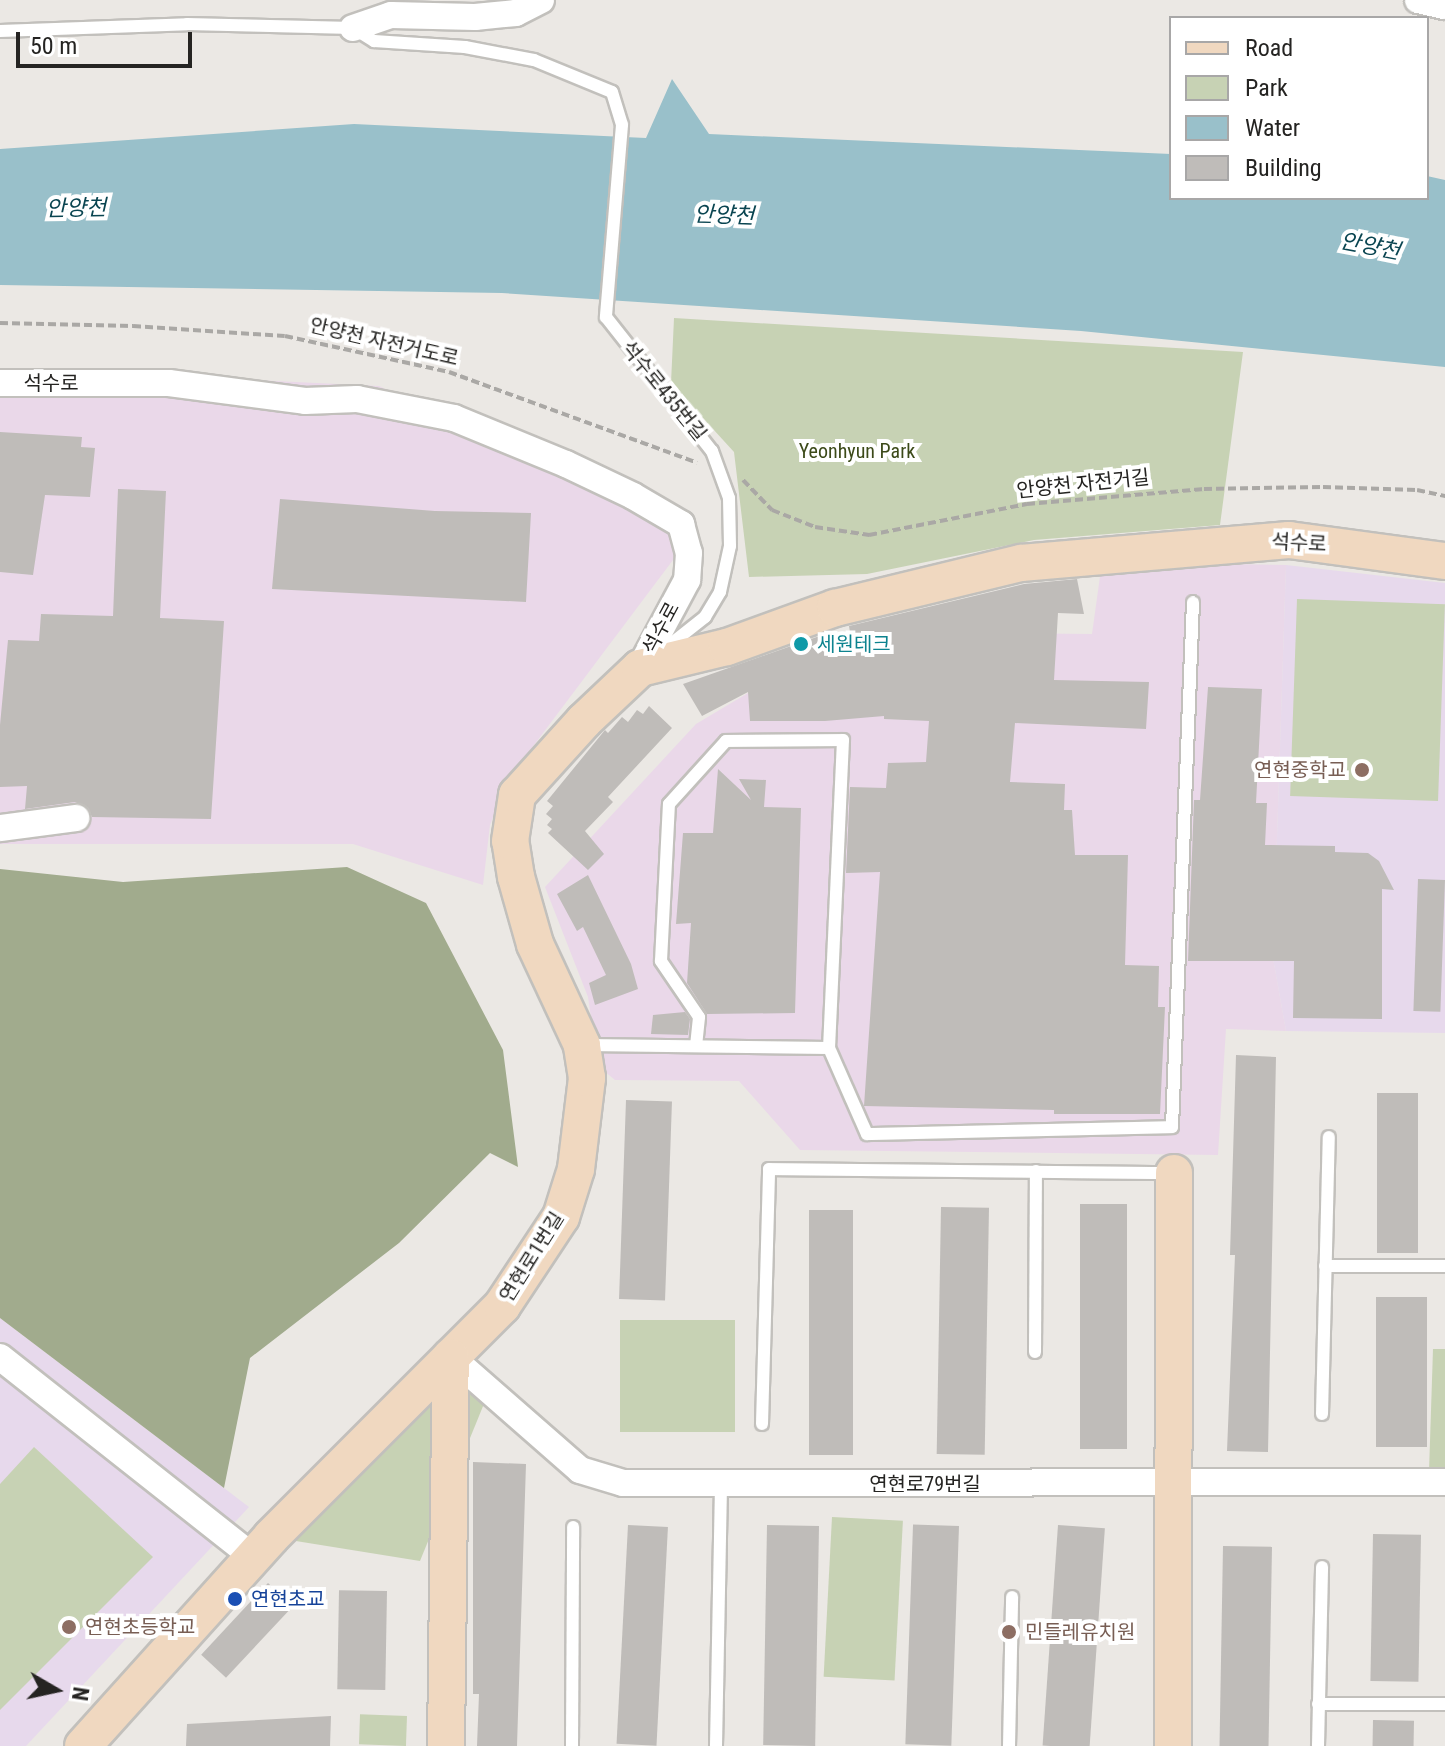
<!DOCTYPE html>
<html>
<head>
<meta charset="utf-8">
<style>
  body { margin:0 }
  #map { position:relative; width:1445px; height:1746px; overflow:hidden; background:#ebe8e4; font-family:"Roboto Condensed","Noto Sans KR",sans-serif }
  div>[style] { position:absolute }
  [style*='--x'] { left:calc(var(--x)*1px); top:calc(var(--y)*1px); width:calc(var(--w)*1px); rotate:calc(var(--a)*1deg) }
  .industrial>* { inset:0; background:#ead8e9 }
  .education>* { inset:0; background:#e7d9ec }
  .green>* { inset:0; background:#c7d2b4; transform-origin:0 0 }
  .forest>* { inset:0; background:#a1ab8d }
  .water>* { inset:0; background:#99c0ca }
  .building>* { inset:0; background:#bfbcb9; transform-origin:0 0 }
  .path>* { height:4px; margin-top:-2px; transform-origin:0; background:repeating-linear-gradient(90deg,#aaa8a5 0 8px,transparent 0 12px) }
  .roads { filter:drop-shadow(2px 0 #c2c0bc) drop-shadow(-2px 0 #c2c0bc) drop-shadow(0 2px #c2c0bc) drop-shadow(0 -2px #c2c0bc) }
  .lane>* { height:12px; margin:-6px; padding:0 6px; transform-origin:6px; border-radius:6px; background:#fff }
  .street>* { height:26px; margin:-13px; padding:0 13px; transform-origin:13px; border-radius:13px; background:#fff }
  .secondary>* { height:36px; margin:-18px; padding:0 18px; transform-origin:18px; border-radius:18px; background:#f0d8c0 }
  .dots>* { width:22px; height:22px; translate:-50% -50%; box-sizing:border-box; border:4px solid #fff; border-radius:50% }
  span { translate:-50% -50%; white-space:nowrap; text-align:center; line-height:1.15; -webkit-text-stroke:8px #fff; paint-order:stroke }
  .street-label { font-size:20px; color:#252422 }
  .park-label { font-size:20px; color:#3c4a19 }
  .culture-label { font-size:20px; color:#0d838f }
  .left { translate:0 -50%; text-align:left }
  .education-label { font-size:20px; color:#785e54 }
  .right { translate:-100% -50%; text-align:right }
  .transit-label { font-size:20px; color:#164399 }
  .water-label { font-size:22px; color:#0a4551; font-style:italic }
  .legend { position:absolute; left:1169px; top:16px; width:260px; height:184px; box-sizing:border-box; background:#fff; border:2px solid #a8a7a7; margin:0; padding:10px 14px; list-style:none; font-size:24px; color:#252422 }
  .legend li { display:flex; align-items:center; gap:16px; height:40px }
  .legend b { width:40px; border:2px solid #a8a7a7 }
  .north { position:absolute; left:16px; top:1650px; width:80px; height:80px; -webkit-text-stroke:6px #fff; paint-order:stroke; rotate:99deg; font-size:22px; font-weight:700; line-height:32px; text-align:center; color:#252422 }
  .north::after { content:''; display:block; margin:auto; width:28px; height:36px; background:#252422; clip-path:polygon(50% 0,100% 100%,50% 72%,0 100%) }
  .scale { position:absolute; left:16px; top:32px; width:176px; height:36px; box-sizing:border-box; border:4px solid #252422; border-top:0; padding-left:10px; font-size:24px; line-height:28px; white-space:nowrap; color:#252422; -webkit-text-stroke:6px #fff; paint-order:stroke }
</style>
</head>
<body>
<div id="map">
  <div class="industrial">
    <div style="clip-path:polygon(0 368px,379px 386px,658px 518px,679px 552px,507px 781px,490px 825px,483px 885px,353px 844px,0 844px)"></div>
    <div style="clip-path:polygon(1102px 562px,1286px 565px,1273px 958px,1286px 1031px,1226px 1029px,1218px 1155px,800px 1150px,739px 1081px,615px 1080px,598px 1066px,588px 997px,545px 887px,696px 724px,820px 650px,891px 632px,1092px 634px)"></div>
  </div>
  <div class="education">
    <div style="clip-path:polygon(1286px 565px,1445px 583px,1445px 1033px,1286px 1031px,1273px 958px)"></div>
    <div style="clip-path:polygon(0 1318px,249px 1507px,26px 1746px,0 1746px)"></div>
  </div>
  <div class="green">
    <div style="clip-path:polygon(674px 318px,1243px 352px,1220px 525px,1034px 540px,867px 574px,749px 577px,734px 452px,671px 383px)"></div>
    <div style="left:1297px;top:599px;width:148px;height:197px;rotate:2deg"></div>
    <div style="left:620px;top:1320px;width:115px;height:112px"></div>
    <div style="clip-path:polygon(1433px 1349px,1445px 1349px,1445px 1472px,1429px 1472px)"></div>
    <div style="clip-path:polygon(451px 1357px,490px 1389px,420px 1561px,271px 1537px)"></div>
    <div style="clip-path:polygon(34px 1447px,153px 1557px,0 1710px,0 1484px)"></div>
    <div style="left:832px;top:1517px;width:71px;height:160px;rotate:3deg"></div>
    <div style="left:407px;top:1716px;width:30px;height:47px;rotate:92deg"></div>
  </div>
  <div class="forest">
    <div style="clip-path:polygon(347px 867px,426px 903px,503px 1050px,518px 1167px,490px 1153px,399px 1243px,250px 1358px,224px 1488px,0 1318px,0 869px,123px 882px)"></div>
  </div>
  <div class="water">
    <div style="clip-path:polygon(672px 79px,709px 134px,1171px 154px,1171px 198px,1427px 198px,1427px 176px,1445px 180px,1445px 367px,1081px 331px,502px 293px,0 285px,0 149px,354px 124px,646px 138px)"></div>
  </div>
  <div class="building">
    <div style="clip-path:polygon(0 432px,82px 437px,81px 447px,95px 448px,90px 497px,45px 495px,33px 575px,0 572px)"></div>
    <div style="clip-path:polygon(118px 489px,166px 491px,160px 618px,224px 621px,211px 819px,92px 817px,88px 808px,75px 802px,25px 809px,27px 786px,0 787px,0 725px,8px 640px,39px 641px,41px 614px,113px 616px)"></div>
    <div style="clip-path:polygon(280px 499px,435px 511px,531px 513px,526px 602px,272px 589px)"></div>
    <div style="clip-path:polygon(1077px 579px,1084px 614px,1058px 613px,1054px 680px,1149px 682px,1146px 729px,1015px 723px,1010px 782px,1065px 784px,1064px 810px,1072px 810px,1075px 855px,1128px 855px,1125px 965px,1159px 966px,1158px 1007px,1165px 1007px,1160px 1114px,1054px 1114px,1054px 1110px,864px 1106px,880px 872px,846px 873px,850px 787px,886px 788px,888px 763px,926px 762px,929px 721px,884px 719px,884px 716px,825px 721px,750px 721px,748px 692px,702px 716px,683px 684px,831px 632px,852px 645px,849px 626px,1024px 584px)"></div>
    <div style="clip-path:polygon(1208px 687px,1262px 689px,1256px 803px,1267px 803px,1265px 845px,1335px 846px,1335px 852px,1368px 853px,1379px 861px,1394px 890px,1382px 889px,1382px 1019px,1293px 1018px,1294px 961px,1188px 961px,1194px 800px,1200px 800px)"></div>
    <div style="clip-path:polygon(649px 706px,672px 728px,608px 797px,613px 802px,585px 831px,604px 854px,588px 870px,548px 833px,552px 829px,547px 825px,552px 819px,546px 814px,553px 806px,547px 801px,605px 730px,608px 733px,622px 717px,628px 722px,637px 710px,643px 714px)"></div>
    <div style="clip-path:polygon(718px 769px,751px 800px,739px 779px,766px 780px,764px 807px,801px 808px,795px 1013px,707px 1014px,687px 983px,691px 923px,676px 924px,683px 833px,713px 833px)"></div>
    <div style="clip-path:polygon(588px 875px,631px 964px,638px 989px,595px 1005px,589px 983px,606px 975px,583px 927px,577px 931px,557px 894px)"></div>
    <div style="left:1418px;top:879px;width:27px;height:132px;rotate:2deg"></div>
    <div style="clip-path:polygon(685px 1012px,690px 1019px,688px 1035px,651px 1034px,653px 1015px)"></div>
    <div style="clip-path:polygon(1236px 1055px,1276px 1057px,1268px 1452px,1227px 1451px,1235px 1255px,1230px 1255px)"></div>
    <div style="left:1377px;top:1093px;width:41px;height:160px"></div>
    <div style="left:626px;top:1100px;width:46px;height:199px;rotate:2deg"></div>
    <div style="left:1080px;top:1204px;width:47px;height:245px"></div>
    <div style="left:941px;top:1207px;width:48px;height:247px;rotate:1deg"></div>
    <div style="left:809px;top:1210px;width:44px;height:245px"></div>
    <div style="left:1376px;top:1297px;width:51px;height:150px"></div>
    <div style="clip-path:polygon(473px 1462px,526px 1464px,517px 1746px,477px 1746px,479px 1694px,473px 1694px)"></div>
    <div style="left:628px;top:1525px;width:40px;height:219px;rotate:3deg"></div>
    <div style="left:1058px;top:1525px;width:47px;height:221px;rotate:4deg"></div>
    <div style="left:819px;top:1526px;width:220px;height:52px;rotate:91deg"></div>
    <div style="left:959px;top:1526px;width:220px;height:46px;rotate:92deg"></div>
    <div style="left:1373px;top:1534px;width:48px;height:147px;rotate:1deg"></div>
    <div style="left:1223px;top:1546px;width:49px;height:200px;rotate:1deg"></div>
    <div style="left:268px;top:1583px;width:34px;height:98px;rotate:43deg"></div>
    <div style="left:387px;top:1591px;width:99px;height:48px;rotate:91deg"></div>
    <div style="clip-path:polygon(331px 1716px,330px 1746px,186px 1746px,187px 1724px)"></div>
    <div style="left:1373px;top:1720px;width:41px;height:26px;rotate:1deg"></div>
  </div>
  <div class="path">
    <div style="--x:0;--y:323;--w:133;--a:1.3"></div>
    <div style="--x:133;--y:326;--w:152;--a:3.8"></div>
    <div style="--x:285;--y:336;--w:168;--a:12.4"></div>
    <div style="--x:449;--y:372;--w:264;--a:20.1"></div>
    <div style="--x:743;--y:480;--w:42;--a:46"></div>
    <div style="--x:772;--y:510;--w:46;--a:21.6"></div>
    <div style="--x:815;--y:527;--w:55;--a:8.4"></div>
    <div style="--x:869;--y:535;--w:161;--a:-11.1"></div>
    <div style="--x:1027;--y:504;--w:178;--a:-4.8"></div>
    <div style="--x:1204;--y:489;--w:119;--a:-1"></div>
    <div style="--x:1323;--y:487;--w:94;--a:1.8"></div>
    <div style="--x:1417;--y:490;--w:29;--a:12"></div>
  </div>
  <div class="roads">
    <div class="lane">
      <div style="--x:0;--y:31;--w:187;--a:-2.1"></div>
      <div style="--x:187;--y:24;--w:166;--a:1.4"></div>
      <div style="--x:353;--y:28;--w:25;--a:32"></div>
      <div style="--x:374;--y:41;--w:91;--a:3.8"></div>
      <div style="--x:465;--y:47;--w:70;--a:10.7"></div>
      <div style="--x:534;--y:60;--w:84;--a:22.3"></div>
      <div style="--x:612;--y:92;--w:34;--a:73"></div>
      <div style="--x:622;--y:125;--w:193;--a:94.8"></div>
      <div style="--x:606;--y:317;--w:171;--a:51.7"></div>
      <div style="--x:712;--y:451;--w:50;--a:70.1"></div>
      <div style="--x:729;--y:498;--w:48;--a:88.8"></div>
      <div style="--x:730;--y:546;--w:47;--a:102.3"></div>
      <div style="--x:720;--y:592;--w:29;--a:121"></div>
      <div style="--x:705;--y:617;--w:55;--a:141.7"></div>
      <div style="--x:586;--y:1045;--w:243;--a:0.7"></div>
      <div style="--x:829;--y:1048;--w:94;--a:66.2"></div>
      <div style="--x:867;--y:1134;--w:305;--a:-1.3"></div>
      <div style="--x:1172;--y:1127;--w:525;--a:-87.71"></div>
      <div style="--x:696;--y:1046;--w:29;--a:-84"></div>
      <div style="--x:699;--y:1017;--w:68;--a:-124.2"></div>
      <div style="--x:661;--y:961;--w:157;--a:-87.1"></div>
      <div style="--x:669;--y:804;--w:85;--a:-47.9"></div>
      <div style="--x:726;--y:741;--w:117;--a:-0.5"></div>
      <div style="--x:843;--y:740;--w:308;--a:92.6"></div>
      <div style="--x:1325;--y:1266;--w:120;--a:0"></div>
      <div style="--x:1035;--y:1352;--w:181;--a:-89.7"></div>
      <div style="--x:1322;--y:1414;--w:277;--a:-88.6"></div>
      <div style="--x:762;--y:1424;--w:255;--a:-88.4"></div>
      <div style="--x:769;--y:1169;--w:402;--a:0.6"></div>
      <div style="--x:1318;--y:1704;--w:127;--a:0"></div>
      <div style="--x:572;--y:1746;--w:219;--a:-89.7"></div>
      <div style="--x:716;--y:1746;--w:261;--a:-88.9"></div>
      <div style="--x:1009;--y:1746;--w:149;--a:-88.8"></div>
      <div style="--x:1318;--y:1746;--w:179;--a:-88.7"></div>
    </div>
    <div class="street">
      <div style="--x:1418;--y:0;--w:28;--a:13"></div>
      <div style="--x:353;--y:28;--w:40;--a:-18.9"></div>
      <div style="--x:391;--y:15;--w:84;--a:1.4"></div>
      <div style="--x:475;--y:17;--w:41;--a:-5.6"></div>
      <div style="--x:516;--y:13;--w:28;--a:-27"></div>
      <div style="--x:0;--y:383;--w:169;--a:0"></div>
      <div style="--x:169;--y:383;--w:137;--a:7.5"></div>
      <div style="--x:305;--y:401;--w:52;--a:-2.2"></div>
      <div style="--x:357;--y:399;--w:99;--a:11.1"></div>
      <div style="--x:454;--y:418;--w:121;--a:22.3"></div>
      <div style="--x:566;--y:464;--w:74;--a:25.5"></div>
      <div style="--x:633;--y:496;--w:56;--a:30.3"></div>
      <div style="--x:681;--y:524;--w:30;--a:75"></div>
      <div style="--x:689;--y:553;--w:27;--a:94"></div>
      <div style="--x:687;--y:580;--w:100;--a:118.1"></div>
      <div style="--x:0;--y:828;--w:77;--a:-7.5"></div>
      <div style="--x:0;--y:1357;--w:323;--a:38.3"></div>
      <div style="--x:451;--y:1357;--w:171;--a:41.2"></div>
      <div style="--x:580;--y:1470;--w:45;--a:16.8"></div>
      <div style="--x:623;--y:1483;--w:822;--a:-0.07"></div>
    </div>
    <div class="secondary">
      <div style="--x:83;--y:1746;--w:281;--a:-48"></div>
      <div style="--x:271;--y:1537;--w:327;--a:-45"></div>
      <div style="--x:502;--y:1306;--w:107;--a:-56.5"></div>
      <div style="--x:561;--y:1217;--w:50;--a:-72.6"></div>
      <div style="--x:576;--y:1169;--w:92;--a:-83.1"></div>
      <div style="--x:587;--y:1078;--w:33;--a:-99"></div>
      <div style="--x:582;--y:1045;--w:111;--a:-115"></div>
      <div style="--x:535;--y:944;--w:70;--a:-105.8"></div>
      <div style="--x:516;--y:877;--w:36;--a:-99"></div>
      <div style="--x:510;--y:841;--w:47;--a:-81.3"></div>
      <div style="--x:517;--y:795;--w:100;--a:-47.8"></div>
      <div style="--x:584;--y:721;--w:77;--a:-43.4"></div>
      <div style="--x:640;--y:668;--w:89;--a:-13.6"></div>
      <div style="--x:727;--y:647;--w:115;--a:-19.9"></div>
      <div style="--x:835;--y:608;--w:191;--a:-13.6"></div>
      <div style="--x:1021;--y:563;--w:269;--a:-4.9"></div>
      <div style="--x:1289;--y:540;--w:157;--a:7.7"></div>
      <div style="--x:446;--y:1746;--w:389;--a:-89.3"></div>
      <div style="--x:1173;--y:1746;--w:573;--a:-89.9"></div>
    </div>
  </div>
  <div class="dots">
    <div style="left:801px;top:644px;background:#0f9aa8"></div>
    <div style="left:1362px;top:770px;background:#8d6e63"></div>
    <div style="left:235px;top:1599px;background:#1a4fb4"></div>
    <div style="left:69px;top:1627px;background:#8d6e63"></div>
    <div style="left:1009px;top:1632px;background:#8d6e63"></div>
  </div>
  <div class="street-label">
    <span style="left:384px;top:342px;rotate:13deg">안양천 자전거도로</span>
    <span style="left:51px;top:383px">석수로</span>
    <span style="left:664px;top:391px;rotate:51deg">석수로435번길</span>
    <span style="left:1083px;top:484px;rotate:-6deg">안양천 자전거길</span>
    <span style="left:1299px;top:543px;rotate:3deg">석수로</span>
    <span style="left:661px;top:628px;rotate:-62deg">석수로</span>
    <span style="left:532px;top:1257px;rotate:-58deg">연현로1번길</span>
    <span style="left:925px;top:1484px">연현로79번길</span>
  </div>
  <div class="park-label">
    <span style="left:857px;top:451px">Yeonhyun Park</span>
  </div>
  <div class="culture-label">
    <span class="left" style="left:817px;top:644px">세원테크</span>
  </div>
  <div class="education-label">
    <span class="right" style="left:1346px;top:770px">연현중학교</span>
    <span class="left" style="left:85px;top:1627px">연현초등학교</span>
    <span class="left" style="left:1025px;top:1632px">민들레유치원</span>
  </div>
  <div class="transit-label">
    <span class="left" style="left:251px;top:1599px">연현초교</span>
  </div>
  <div class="water-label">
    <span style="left:76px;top:208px;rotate:-1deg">안양천</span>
    <span style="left:724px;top:215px;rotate:2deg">안양천</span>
    <span style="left:1370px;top:246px;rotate:11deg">안양천</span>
  </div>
  <ul class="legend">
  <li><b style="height:10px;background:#f0d8c0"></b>Road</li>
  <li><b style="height:22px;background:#c7d2b4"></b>Park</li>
  <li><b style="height:22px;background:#99c0ca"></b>Water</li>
  <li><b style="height:22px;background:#bfbcb9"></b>Building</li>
  </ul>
  <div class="north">N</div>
  <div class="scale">50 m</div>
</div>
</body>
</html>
